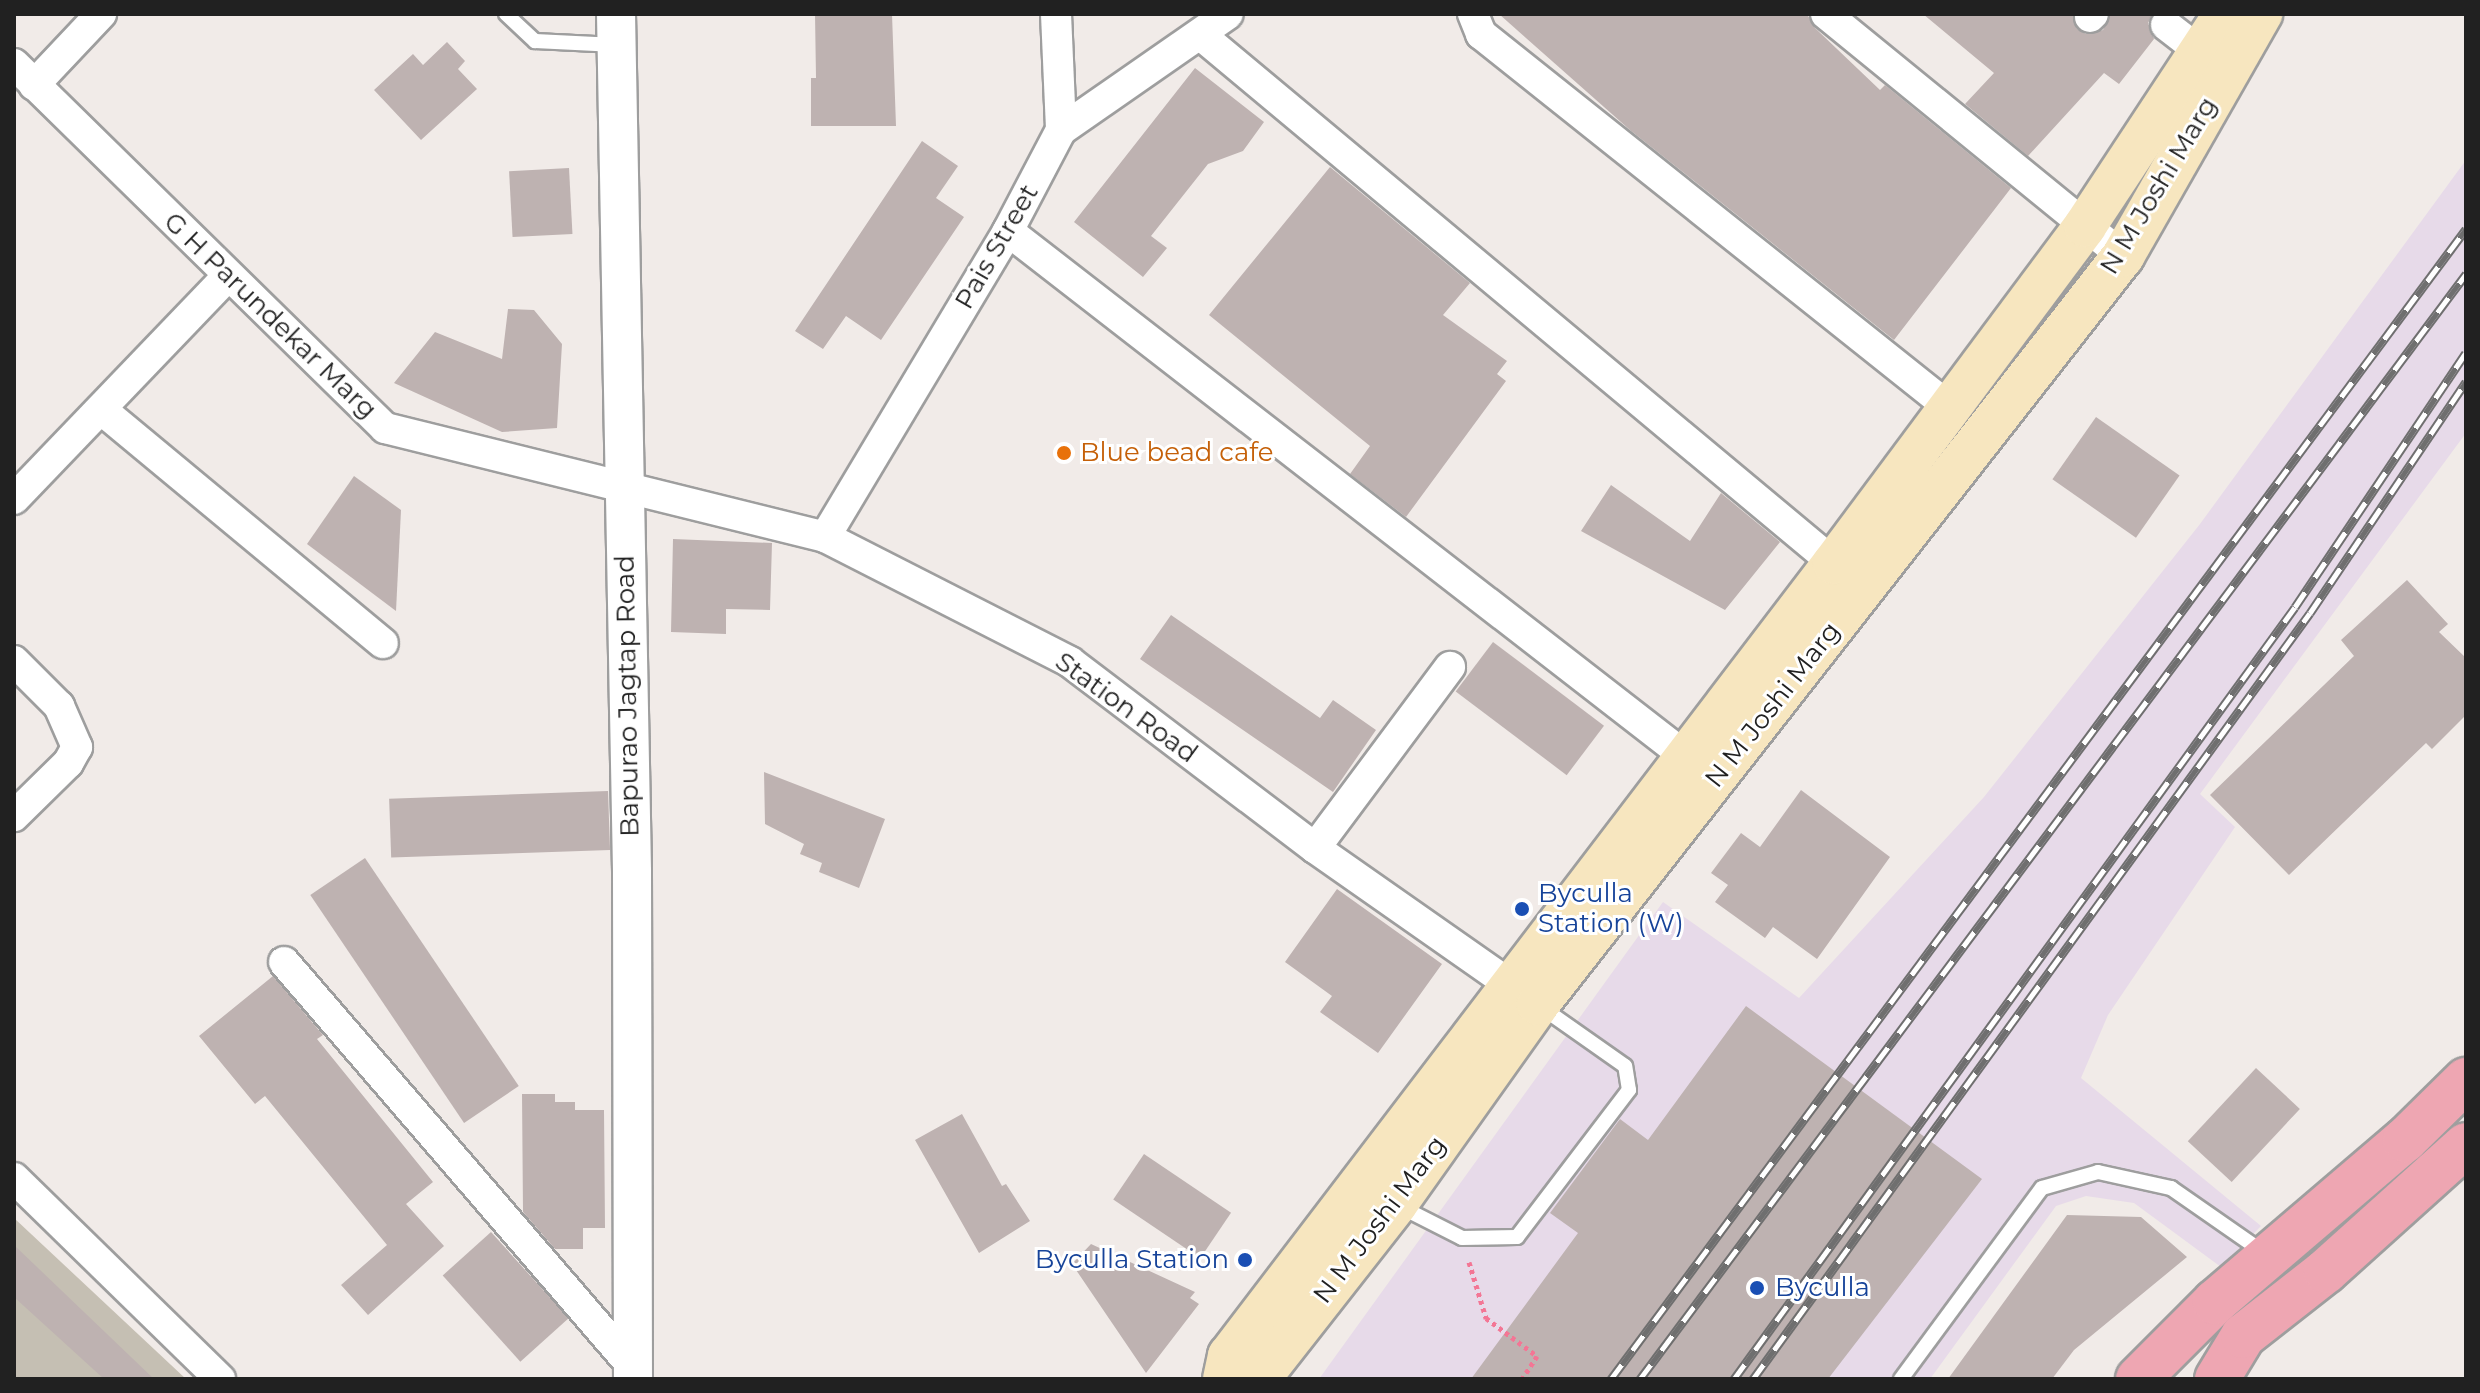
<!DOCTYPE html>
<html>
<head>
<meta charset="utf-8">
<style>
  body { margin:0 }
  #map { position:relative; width:2480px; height:1393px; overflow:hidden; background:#f1ebe8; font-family:Montserrat,sans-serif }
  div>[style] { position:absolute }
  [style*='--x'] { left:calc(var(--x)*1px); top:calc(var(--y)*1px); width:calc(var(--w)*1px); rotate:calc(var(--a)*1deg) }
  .industrial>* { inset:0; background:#e7dae9 }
  .construction>* { inset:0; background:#c5bfb3 }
  .building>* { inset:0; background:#beb2b1; transform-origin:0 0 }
  .path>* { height:5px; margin-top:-2.5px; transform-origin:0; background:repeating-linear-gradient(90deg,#f37695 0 4px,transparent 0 8px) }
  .roads { filter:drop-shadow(2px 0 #9e9e9e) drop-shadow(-2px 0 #9e9e9e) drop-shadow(0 2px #9e9e9e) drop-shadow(0 -2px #9e9e9e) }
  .service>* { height:14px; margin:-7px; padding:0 7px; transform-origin:7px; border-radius:7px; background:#fff }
  .minor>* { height:30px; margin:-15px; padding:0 15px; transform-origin:15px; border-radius:15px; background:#fff }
  .tertiary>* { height:38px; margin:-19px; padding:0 19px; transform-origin:19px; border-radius:19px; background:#fff }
  .secondary>* { height:42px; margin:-21px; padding:0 21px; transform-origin:21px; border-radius:21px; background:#f7e6bf }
  .trunk>* { height:44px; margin:-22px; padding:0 22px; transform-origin:22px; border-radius:22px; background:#eea6b2 }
  .rail>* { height:9px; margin-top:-4.5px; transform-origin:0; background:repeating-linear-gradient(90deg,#fff 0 18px,#6f6f6f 0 36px); box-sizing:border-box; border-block:2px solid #6f6f6f }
  .dots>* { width:22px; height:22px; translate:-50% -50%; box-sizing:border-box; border:4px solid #fff; border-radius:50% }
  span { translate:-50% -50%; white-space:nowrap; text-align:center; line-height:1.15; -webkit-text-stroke:6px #fff; paint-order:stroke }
  .street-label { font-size:26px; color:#212121 }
  .food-label { font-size:26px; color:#c56008 }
  .left { translate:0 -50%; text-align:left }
  .transit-label { font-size:26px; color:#164399 }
  .right { translate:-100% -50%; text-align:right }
  .frame { position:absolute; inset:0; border:16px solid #212121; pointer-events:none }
</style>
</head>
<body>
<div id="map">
  <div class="industrial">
    <div style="clip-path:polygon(2466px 160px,2466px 433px,2200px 794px,2235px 827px,2108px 1015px,2081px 1078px,2261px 1226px,2221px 1267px,2134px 1203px,2086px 1196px,2056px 1206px,1930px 1379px,1319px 1379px,1663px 902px,1799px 998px,1984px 797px,2200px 524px)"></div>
  </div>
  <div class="construction">
    <div style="clip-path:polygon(14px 1218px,186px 1379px,14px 1379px)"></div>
  </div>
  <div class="building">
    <div style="clip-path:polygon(815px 14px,892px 14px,896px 126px,811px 126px,811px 78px,816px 78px)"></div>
    <div style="clip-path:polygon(1499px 14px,1807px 14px,1815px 28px,1880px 90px,1885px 85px,2011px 188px,1894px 340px,1630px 130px)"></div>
    <div style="clip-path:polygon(1923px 14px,2073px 14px,2077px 29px,2086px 34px,2103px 30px,2110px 14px,2152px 14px,2148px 23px,2154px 39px,2119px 84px,2104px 73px,2028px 156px,1965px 104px,1994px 73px)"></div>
    <div style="clip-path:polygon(447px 42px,465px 61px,458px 69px,477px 89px,421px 140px,374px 90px,413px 54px,423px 65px)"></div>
    <div style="clip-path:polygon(1195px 68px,1264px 122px,1243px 151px,1208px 164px,1151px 236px,1167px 248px,1143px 277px,1074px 222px)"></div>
    <div style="clip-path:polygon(922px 141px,958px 166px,936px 198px,964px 217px,881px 340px,846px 316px,823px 349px,795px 331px)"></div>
    <div style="clip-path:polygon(1330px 167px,1470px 283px,1443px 315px,1507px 361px,1497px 374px,1506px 381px,1406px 517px,1350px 474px,1370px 446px,1209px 315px)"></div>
    <div style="left:569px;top:168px;width:66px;height:60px;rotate:87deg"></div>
    <div style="clip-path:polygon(508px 309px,534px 310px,562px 344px,557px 428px,502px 432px,394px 383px,435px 332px,502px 359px)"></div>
    <div style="left:2096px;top:417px;width:102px;height:76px;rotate:35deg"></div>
    <div style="clip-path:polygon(354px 476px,401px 510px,396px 611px,307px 544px)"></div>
    <div style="clip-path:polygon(1611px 485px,1690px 541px,1721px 493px,1780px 542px,1725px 610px,1581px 531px)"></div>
    <div style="clip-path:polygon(673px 539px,772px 543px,770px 610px,726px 609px,726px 634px,671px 632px)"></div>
    <div style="clip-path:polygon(2407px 580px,2448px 624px,2439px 632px,2466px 658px,2466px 715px,2432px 749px,2426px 743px,2289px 875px,2210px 795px,2354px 656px,2341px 640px)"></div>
    <div style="clip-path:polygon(1171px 615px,1320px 718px,1333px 700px,1376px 730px,1333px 792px,1140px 659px)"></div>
    <div style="left:1493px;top:642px;width:139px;height:62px;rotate:37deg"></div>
    <div style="clip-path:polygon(764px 772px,885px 819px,859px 888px,819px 872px,822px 863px,800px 854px,804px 844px,765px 824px)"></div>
    <div style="clip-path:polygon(1801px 790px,1890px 857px,1817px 959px,1773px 927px,1765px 938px,1715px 902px,1728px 885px,1711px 873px,1741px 833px,1760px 847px)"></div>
    <div style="left:608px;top:791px;width:59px;height:219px;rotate:88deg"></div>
    <div style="left:365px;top:858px;width:275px;height:66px;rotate:56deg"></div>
    <div style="clip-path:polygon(1337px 889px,1442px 964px,1378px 1053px,1320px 1012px,1332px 996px,1285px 962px)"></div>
    <div style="clip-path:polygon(273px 976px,323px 1035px,317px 1039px,433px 1182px,406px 1204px,444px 1246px,368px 1315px,341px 1285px,387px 1245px,265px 1096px,255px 1104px,199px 1036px)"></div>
    <div style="clip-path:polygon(1746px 1006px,1982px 1179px,1828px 1379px,1471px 1379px,1578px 1233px,1550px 1213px,1620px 1119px,1648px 1140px)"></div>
    <div style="left:2256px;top:1068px;width:60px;height:100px;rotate:43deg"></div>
    <div style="clip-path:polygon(522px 1094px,555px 1094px,555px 1102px,575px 1102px,575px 1110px,604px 1110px,605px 1228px,583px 1228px,583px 1249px,555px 1249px,523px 1212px)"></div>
    <div style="clip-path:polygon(962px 1114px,1002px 1186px,1006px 1184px,1030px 1221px,979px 1253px,915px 1140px)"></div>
    <div style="left:1144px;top:1154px;width:105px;height:55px;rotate:34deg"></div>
    <div style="clip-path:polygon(2067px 1215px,2141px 1217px,2187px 1257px,2074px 1350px,2052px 1379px,1948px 1379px)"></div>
    <div style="left:491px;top:1232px;width:116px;height:65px;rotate:48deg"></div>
    <div style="clip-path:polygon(1091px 1244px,1195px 1292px,1190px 1298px,1199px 1304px,1146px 1373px,1072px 1264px)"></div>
    <div style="clip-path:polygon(14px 1245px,154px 1379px,104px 1379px,14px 1297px)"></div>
  </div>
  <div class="path">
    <div style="--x:1469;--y:1262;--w:59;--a:73.1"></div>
    <div style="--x:1486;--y:1318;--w:64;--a:36.7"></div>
    <div style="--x:1537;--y:1356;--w:27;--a:123"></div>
  </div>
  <div class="roads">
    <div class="service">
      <div style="--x:506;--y:14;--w:40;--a:43"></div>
      <div style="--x:535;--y:41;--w:81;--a:2.8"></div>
      <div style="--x:1401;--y:1207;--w:68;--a:26.9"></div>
      <div style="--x:1462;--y:1238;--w:55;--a:-1"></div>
      <div style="--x:1517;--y:1237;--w:185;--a:-52.7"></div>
      <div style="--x:1629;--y:1090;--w:24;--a:-99"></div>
      <div style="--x:1625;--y:1066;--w:103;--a:-144.9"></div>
      <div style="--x:1901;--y:1379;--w:237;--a:-53.6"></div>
      <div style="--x:2042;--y:1188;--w:58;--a:-15.9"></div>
      <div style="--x:2098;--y:1172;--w:75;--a:12.4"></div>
      <div style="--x:2171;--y:1188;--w:116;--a:34.8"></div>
    </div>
    <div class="minor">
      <div style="--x:1056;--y:14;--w:116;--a:87.5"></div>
      <div style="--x:1473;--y:14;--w:22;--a:68"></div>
      <div style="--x:1481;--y:34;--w:600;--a:38.57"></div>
      <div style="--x:1826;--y:14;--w:383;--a:39.2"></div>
      <div style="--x:2090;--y:17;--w:4;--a:-45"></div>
      <div style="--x:2166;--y:25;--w:62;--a:37.8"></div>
      <div style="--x:1202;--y:36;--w:841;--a:39.84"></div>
      <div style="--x:14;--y:64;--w:520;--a:44.45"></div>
      <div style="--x:385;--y:428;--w:453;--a:13.9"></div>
      <div style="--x:825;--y:537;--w:275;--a:27"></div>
      <div style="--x:1070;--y:662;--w:308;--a:37.2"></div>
      <div style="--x:1315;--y:848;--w:258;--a:35"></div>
      <div style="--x:34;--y:85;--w:98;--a:-46.7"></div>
      <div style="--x:1008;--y:231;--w:857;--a:37.79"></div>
      <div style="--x:102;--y:410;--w:365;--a:39.7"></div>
      <div style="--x:14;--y:499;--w:309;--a:-46.2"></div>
      <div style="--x:825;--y:537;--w:357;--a:-59.1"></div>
      <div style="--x:1008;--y:231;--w:114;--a:-62.3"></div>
      <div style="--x:1061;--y:130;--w:203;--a:-34.8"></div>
      <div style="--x:14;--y:661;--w:64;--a:45"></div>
      <div style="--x:59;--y:706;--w:45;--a:66.3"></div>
      <div style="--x:77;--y:747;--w:18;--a:119"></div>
      <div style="--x:68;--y:763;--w:76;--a:135.5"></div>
      <div style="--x:1315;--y:848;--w:226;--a:-53.3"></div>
      <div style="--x:284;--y:962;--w:535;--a:49.25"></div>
      <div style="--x:14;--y:1178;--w:288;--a:44.3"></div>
    </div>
    <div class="tertiary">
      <div style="--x:616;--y:14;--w:858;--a:88.93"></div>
      <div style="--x:632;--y:872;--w:507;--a:89.89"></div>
    </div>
    <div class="secondary">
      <div style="--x:1224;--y:1379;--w:24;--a:-78"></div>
      <div style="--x:1229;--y:1356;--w:997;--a:-52.66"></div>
      <div style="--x:1834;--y:563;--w:420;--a:-53.3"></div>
      <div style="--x:2085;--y:226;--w:254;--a:-56.6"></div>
      <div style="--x:1259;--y:1379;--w:222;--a:-51.9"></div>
      <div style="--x:1396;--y:1204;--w:245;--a:-54.6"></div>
      <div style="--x:1538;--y:1004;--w:950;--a:-51.97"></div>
      <div style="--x:2123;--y:256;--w:279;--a:-60.3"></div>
    </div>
    <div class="trunk">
      <div style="--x:2138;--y:1379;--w:109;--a:-45"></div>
      <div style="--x:2215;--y:1302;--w:250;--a:-40.5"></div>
      <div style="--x:2405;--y:1140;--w:86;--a:-44.5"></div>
      <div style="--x:2217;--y:1379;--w:50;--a:-58.8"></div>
      <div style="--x:2243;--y:1336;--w:105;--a:-38.1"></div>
      <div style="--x:2326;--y:1271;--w:188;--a:-42"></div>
    </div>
  </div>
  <div class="rail">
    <div style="--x:1611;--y:1379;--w:1433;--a:-53.37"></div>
    <div style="--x:1640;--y:1379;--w:1380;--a:-53.22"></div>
    <div style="--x:1734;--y:1379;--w:954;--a:-53.99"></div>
    <div style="--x:2295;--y:607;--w:306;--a:-56.1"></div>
    <div style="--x:1753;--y:1379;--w:947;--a:-53.98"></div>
    <div style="--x:2310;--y:613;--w:279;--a:-56"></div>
  </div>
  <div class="dots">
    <div style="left:1064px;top:453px;background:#e8710a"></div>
    <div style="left:1522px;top:909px;background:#1a4fb4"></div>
    <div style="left:1245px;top:1260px;background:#1a4fb4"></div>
    <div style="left:1757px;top:1288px;background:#1a4fb4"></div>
  </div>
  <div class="street-label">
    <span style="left:2159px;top:186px;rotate:-59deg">N M Joshi Marg</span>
    <span style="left:997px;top:247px;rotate:-60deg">Pais Street</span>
    <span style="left:270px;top:316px;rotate:44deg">G H Parundekar Marg</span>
    <span style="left:628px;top:696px;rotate:-91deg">Bapurao Jagtap Road</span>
    <span style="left:1773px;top:705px;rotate:-52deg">N M Joshi Marg</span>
    <span style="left:1126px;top:708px;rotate:36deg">Station Road</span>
    <span style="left:1380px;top:1220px;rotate:-53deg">N M Joshi Marg</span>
  </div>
  <div class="food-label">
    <span class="left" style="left:1080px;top:453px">Blue bead cafe</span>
  </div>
  <div class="transit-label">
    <span class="left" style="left:1538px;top:909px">Byculla<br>Station (W)</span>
    <span class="right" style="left:1229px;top:1260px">Byculla Station</span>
    <span class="left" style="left:1775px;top:1288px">Byculla</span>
  </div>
  <div class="frame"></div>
</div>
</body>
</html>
